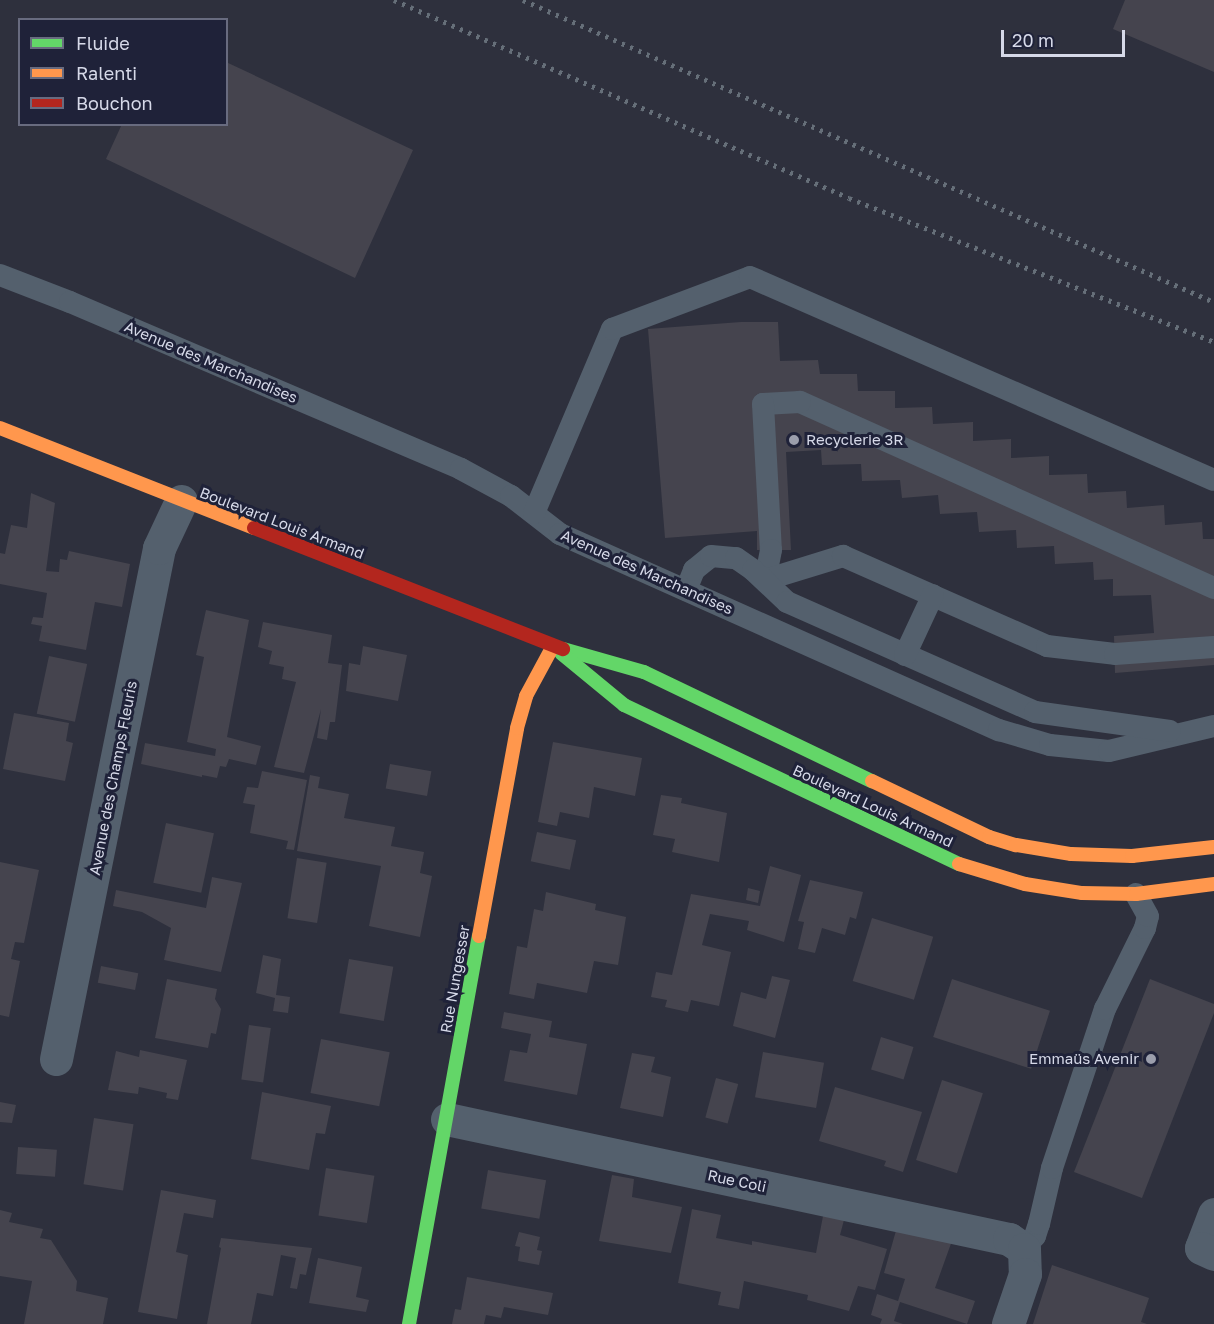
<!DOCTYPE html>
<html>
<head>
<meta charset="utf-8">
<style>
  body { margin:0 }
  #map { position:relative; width:1214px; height:1324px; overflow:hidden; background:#2e303d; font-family:"Golos Text",sans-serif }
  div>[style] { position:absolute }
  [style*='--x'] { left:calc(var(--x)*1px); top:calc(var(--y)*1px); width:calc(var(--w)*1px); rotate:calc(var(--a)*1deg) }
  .building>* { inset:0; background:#45444e; transform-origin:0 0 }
  .lane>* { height:22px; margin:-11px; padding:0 11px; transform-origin:11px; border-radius:11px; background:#54606d }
  .street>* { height:33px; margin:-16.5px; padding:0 16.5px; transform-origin:16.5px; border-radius:16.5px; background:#54606d }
  .fast>* { height:14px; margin:-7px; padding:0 7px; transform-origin:7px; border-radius:7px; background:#63d668 }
  .slow>* { height:14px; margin:-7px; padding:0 7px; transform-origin:7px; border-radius:7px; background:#ff974d }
  .jam>* { height:14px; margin:-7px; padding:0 7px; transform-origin:7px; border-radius:7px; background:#b3261e }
  .rail>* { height:4.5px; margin-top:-2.25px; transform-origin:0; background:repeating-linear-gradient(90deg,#666f79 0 3px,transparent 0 9px) }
  .dots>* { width:16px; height:16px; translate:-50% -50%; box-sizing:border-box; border:3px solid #1f2239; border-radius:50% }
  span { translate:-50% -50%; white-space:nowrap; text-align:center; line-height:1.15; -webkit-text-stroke:6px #1f2239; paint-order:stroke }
  .street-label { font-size:15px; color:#d6d9e8 }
  .poi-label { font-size:15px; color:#d6d9e8 }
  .left { translate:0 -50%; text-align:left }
  .right { translate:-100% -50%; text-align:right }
  .legend { position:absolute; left:18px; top:18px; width:210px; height:108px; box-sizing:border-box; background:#1f2239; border:2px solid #686b7f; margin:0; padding:8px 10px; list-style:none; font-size:18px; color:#d6d9e8 }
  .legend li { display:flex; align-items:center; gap:12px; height:30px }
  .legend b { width:30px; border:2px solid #686b7f }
  .scale { position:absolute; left:1001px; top:30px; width:124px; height:27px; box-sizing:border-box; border:3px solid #d6d9e8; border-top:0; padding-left:8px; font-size:18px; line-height:21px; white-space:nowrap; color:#d6d9e8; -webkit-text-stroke:4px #1f2239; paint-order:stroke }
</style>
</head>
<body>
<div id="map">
  <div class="building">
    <div style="clip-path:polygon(1125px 0,1214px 0,1214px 72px,1113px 29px)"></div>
    <div style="clip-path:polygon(226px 62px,413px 150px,355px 278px,106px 159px,122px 124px,226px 124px)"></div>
    <div style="clip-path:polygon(741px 322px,778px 322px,780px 361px,818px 360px,820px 374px,857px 374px,858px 391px,895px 391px,895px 408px,932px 407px,933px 424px,973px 422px,973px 441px,1011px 439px,1011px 458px,1049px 456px,1049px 475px,1087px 474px,1088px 493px,1126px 491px,1127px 508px,1164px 505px,1165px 525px,1202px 522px,1203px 539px,1214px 539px,1214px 665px,1115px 673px,1114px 636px,1154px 633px,1151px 595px,1113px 596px,1113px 579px,1094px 580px,1093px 562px,1055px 564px,1054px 546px,1017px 548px,1016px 530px,979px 532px,977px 512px,940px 514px,938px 495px,902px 498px,900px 480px,862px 481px,861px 464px,822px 465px,821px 450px,786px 452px,791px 550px,757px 550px,757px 531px,665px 538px,648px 329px)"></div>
    <div style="clip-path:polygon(31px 493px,55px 503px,46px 571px,59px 572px,60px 559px,67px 560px,69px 551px,130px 564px,122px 607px,95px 602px,86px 650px,39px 641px,42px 626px,31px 624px,33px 617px,43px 618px,47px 593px,0 584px,0 553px,5px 554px,11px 525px,27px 528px)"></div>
    <div style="clip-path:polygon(206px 610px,249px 620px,227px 737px,261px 746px,256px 765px,229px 759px,226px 767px,220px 766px,217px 778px,202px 775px,202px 777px,141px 764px,145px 743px,215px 756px,216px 749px,187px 742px,204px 657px,196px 655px)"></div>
    <div style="clip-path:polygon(263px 622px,332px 635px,328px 663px,342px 665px,335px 722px,330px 722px,327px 740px,317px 738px,321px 709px,304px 773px,274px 767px,296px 682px,282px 679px,284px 667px,269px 664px,272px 651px,258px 647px)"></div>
    <div style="clip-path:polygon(363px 646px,407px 655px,398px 701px,346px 691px,349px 663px,360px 665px)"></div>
    <div style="left:49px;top:656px;width:39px;height:59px;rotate:12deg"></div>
    <div style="clip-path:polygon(14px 713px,69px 723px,66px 741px,73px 743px,65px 781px,3px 769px)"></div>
    <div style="clip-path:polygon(553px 742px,642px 758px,635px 796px,594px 787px,589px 818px,560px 812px,557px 826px,538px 822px)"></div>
    <div style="left:390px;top:764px;width:42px;height:25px;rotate:10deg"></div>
    <div style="clip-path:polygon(262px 771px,307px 780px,294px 850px,286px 849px,288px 841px,250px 833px,255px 805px,243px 803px,247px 787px,258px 788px)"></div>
    <div style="clip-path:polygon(310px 775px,320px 777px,318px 788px,349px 794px,344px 818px,395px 827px,391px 846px,424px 852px,420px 873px,432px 876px,420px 937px,369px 926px,381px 866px,297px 851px)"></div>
    <div style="clip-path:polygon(661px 795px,682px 798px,681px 803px,727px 813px,719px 862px,672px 852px,675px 839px,653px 835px)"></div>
    <div style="left:166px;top:823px;width:49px;height:61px;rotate:12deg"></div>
    <div style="left:537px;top:832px;width:40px;height:30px;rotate:12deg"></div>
    <div style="left:297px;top:858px;width:30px;height:61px;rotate:9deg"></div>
    <div style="clip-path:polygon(0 862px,39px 870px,24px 943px,15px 942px,11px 959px,20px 961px,9px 1017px,0 1015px)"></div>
    <div style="clip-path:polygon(770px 866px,801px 875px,784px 942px,747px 930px,749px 921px,710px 914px,702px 945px,731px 952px,719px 1006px,691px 1000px,688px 1012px,665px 1007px,667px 1000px,651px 997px,656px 972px,672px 975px,691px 894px,760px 906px)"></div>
    <div style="clip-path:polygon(212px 877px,242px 883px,221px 972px,164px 960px,171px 928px,142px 912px,113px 906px,116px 890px,206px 908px)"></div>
    <div style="clip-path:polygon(810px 880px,863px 892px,856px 919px,850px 917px,845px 935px,822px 928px,815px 953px,798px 949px,804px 922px,798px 921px)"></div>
    <div style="clip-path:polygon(748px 888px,760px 891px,758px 903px,746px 900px)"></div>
    <div style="clip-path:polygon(546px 892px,596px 904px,595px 910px,626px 917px,618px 965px,594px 961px,587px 993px,537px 983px,534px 999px,509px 994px,517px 946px,527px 948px,534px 909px,543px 911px)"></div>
    <div style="left:872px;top:918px;width:64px;height:66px;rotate:17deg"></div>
    <div style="clip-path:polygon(263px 955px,281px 959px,276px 995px,290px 997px,288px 1013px,273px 1011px,275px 998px,256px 993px)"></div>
    <div style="left:349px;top:959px;width:45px;height:55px;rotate:10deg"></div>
    <div style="left:101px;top:966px;width:38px;height:17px;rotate:11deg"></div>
    <div style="clip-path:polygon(772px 976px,790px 980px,775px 1038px,733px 1026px,741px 992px,766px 999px)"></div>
    <div style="clip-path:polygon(167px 979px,217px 989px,215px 999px,221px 1009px,216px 1034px,211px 1033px,208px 1048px,155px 1038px)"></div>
    <div style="left:952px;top:979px;width:103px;height:61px;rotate:18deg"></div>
    <div style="clip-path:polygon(1150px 979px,1214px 1004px,1214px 1013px,1142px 1198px,1074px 1172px)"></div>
    <div style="clip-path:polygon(504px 1012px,552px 1021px,549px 1037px,587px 1044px,577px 1095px,504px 1081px,510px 1050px,527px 1053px,531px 1034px,501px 1028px)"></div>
    <div style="left:249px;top:1025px;width:22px;height:55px;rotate:8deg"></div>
    <div style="left:881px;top:1037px;width:34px;height:34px;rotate:17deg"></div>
    <div style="left:321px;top:1039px;width:70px;height:55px;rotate:11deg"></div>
    <div style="clip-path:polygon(140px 1050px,187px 1060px,178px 1100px,166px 1098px,167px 1093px,139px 1087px,138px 1094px,108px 1090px,116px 1051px,139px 1057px)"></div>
    <div style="left:763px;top:1052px;width:62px;height:46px;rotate:10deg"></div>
    <div style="clip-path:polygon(632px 1053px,655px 1057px,651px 1072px,671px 1077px,663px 1117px,620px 1108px)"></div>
    <div style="left:716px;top:1078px;width:23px;height:41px;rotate:15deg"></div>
    <div style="left:942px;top:1080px;width:43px;height:84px;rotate:18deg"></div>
    <div style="clip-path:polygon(835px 1087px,922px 1112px,903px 1172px,884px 1166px,886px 1161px,819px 1141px)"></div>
    <div style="clip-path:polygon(262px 1092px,331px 1106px,325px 1134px,316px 1133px,309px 1170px,251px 1159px)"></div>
    <div style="clip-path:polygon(0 1102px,16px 1105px,12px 1123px,0 1122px)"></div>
    <div style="left:94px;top:1118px;width:40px;height:67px;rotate:9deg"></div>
    <div style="left:18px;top:1147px;width:39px;height:27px;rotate:4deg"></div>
    <div style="left:326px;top:1168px;width:49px;height:48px;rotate:9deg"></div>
    <div style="left:488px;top:1170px;width:59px;height:39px;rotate:10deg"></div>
    <div style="clip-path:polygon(612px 1175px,634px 1179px,632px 1197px,682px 1207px,671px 1253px,599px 1241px)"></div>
    <div style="clip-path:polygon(161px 1190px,216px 1200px,213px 1218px,184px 1213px,176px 1252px,188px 1255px,177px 1319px,138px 1312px)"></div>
    <div style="clip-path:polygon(692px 1209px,721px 1215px,716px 1238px,752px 1245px,752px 1241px,816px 1253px,823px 1216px,844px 1220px,840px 1235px,887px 1249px,875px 1290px,858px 1286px,849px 1311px,807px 1300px,808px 1295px,744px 1281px,739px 1309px,718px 1305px,721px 1292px,678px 1283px)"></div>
    <div style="clip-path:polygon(0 1210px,12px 1213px,9px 1222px,43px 1229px,40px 1238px,51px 1240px,63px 1259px,77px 1281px,76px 1291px,108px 1298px,103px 1324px,24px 1324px,32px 1281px,0 1276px)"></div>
    <div style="clip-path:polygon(897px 1227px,953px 1238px,935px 1288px,975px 1301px,967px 1324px,900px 1302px,894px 1321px,903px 1324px,880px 1324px,882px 1319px,871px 1315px,877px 1294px,898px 1301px,905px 1279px,884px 1273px)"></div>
    <div style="clip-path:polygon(519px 1232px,540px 1237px,537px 1250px,542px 1251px,539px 1265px,518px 1261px,520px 1247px,515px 1246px)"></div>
    <div style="clip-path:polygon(221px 1238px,312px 1248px,306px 1275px,300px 1274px,297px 1289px,290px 1288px,296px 1258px,281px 1255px,273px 1296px,257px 1293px,251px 1324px,207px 1324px,221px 1248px,219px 1247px)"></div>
    <div style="clip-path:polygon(318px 1258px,362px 1267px,356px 1297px,369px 1300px,366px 1312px,309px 1303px)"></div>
    <div style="clip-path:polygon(1052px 1265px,1149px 1298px,1141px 1322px,1147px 1324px,1033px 1324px)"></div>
    <div style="clip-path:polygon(467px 1277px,553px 1293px,548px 1315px,504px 1307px,501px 1318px,486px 1315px,484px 1324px,452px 1324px,455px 1309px,461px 1310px)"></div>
  </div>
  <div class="lane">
    <div style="--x:0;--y:275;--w:75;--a:21.1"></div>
    <div style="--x:70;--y:302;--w:425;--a:23.1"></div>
    <div style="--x:461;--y:469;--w:57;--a:28.4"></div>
    <div style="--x:511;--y:496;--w:62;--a:37.8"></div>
    <div style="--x:560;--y:534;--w:481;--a:24.1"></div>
    <div style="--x:999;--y:730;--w:53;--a:16.4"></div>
    <div style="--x:1050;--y:745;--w:59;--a:5.8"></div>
    <div style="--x:1109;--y:751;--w:108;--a:-13.4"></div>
    <div style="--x:534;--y:513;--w:200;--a:-67"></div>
    <div style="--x:612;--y:329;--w:147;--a:-20.6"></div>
    <div style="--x:750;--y:277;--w:506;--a:23.63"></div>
    <div style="--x:1214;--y:588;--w:454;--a:-155.8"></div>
    <div style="--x:800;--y:402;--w:37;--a:177"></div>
    <div style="--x:763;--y:404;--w:146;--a:86.9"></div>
    <div style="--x:771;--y:550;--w:31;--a:101"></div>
    <div style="--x:765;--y:580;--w:82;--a:-17.1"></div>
    <div style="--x:843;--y:556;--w:223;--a:23.8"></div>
    <div style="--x:1047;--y:646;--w:68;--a:6.7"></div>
    <div style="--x:1115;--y:654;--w:99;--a:-4"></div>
    <div style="--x:686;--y:590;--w:22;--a:-68"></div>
    <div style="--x:694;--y:570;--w:22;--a:-39"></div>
    <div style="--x:711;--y:556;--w:25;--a:5"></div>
    <div style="--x:736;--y:558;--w:21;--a:35"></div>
    <div style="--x:753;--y:570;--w:47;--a:43.3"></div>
    <div style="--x:787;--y:602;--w:271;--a:23.9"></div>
    <div style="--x:1035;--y:712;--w:136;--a:8"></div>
    <div style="--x:905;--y:655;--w:66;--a:-65"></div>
    <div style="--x:1024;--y:1249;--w:17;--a:-50"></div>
    <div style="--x:1035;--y:1236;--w:13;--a:-72"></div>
    <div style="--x:1039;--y:1224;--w:57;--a:-76.9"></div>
    <div style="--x:1052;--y:1168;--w:168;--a:-71.6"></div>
    <div style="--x:1105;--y:1009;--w:90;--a:-63.7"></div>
    <div style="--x:1145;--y:928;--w:12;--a:-76"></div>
    <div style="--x:1148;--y:916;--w:25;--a:-119"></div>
  </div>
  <div class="street">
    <div style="--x:56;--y:1059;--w:521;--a:-78.6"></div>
    <div style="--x:159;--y:548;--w:52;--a:-64.9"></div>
    <div style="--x:447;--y:1119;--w:575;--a:12.05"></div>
    <div style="--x:1009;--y:1239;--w:18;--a:34"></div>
    <div style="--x:1024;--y:1249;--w:25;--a:88"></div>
    <div style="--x:1025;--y:1274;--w:53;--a:108.8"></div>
    <div style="--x:1214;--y:1214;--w:36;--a:111"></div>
    <div style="--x:1201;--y:1248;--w:14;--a:25"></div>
  </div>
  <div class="fast">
    <div style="--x:563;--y:649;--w:84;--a:15.9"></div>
    <div style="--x:644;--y:672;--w:253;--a:25.6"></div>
    <div style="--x:561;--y:653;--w:82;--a:39.5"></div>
    <div style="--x:624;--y:705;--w:371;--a:25.4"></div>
    <div style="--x:409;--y:1324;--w:394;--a:-79.8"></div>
  </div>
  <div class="slow">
    <div style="--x:0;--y:428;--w:273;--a:21.5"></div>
    <div style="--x:872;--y:781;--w:130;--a:25.6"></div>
    <div style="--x:989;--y:837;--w:28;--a:17"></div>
    <div style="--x:1016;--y:845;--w:56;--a:9.3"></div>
    <div style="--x:1071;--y:854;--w:61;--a:1.9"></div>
    <div style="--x:1132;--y:856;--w:82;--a:-6.3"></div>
    <div style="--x:959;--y:864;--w:69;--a:16.9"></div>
    <div style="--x:1025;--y:884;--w:58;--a:9"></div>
    <div style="--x:1082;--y:893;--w:54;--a:1.1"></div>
    <div style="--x:1136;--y:894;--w:79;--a:-7.3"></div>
    <div style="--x:479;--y:936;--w:211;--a:-79.6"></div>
    <div style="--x:517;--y:728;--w:33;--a:-74"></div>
    <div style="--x:526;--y:696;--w:57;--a:-61.6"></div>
  </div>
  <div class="jam">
    <div style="--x:254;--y:528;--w:332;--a:21.4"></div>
  </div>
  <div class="rail">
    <div style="--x:394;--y:0;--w:496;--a:23.5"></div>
    <div style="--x:849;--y:198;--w:392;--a:21.5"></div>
    <div style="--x:523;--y:0;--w:754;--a:23.61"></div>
  </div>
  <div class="dots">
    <div style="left:794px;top:440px;background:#9b9eac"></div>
    <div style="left:1151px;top:1059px;background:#9b9eac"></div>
  </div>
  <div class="street-label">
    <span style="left:211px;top:362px;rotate:23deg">Avenue des Marchandises</span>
    <span style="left:282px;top:523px;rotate:21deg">Boulevard Louis Armand</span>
    <span style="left:647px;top:572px;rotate:24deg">Avenue des Marchandises</span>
    <span style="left:113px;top:778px;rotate:-79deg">Avenue des Champs Fleuris</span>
    <span style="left:873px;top:806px;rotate:25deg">Boulevard Louis Armand</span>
    <span style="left:455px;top:979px;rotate:-80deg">Rue Nungesser</span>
    <span style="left:737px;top:1181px;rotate:12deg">Rue Coli</span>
  </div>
  <div class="poi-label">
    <span class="left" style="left:806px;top:440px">Recyclerie 3R</span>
    <span class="right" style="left:1139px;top:1059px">Emmaüs Avenir</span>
  </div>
  <ul class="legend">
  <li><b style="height:8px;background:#63d668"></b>Fluide</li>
  <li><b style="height:8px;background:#ff974d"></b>Ralenti</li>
  <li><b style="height:8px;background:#b3261e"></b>Bouchon</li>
  </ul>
  <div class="scale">20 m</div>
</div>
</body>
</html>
